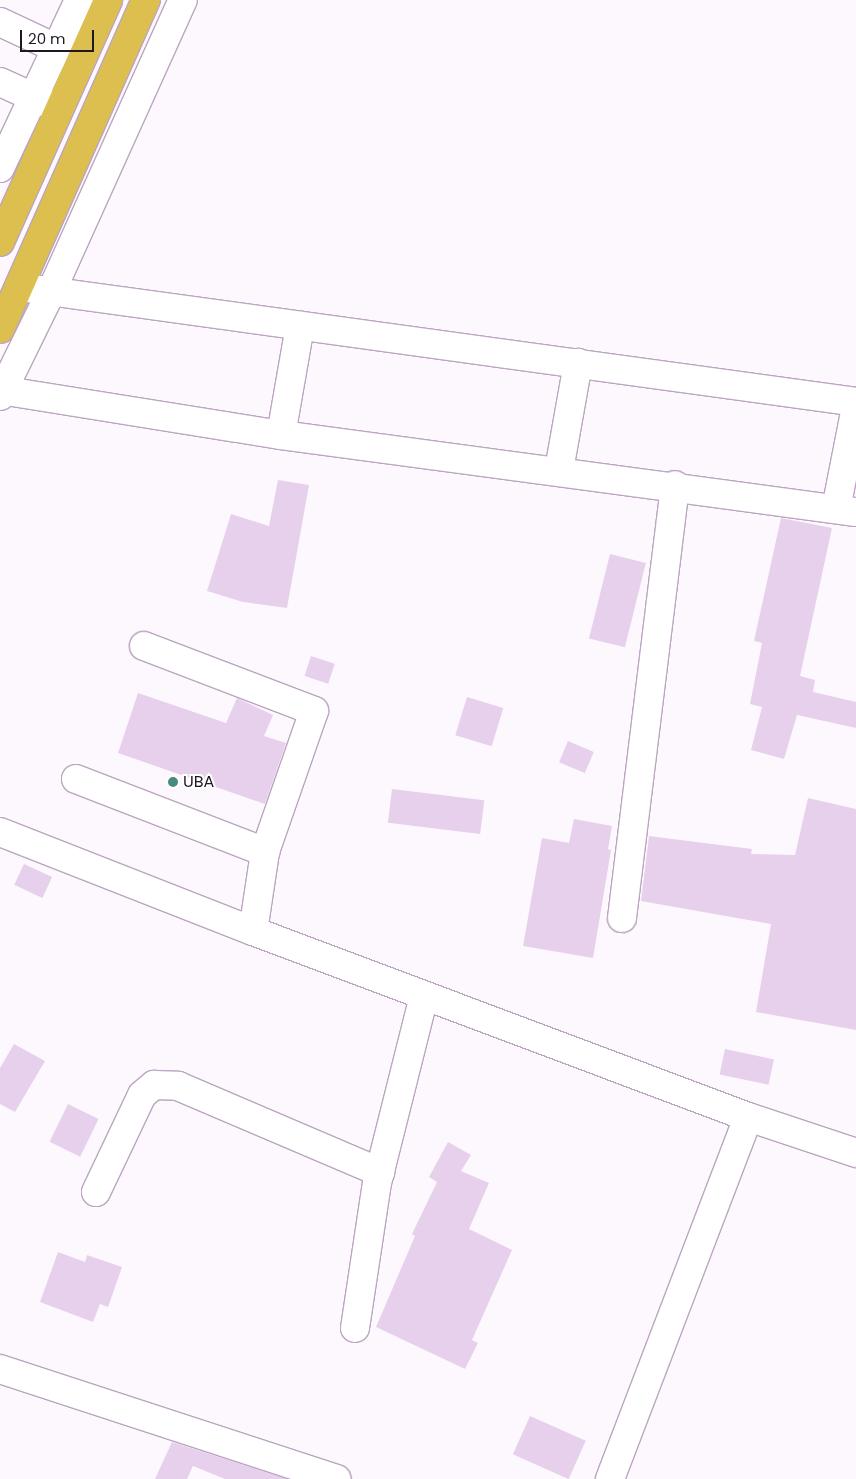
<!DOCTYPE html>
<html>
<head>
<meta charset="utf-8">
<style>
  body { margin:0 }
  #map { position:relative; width:856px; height:1479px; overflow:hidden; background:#fdf8fe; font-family:Poppins,sans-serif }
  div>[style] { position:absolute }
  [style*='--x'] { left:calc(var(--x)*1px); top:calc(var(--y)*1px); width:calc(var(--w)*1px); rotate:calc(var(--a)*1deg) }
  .building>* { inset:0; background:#e7d0ec; transform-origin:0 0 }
  .roads { filter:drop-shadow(1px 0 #bba5c0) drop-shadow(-1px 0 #bba5c0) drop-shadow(0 1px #bba5c0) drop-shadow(0 -1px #bba5c0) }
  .minor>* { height:28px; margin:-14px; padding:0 14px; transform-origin:14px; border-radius:14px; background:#fff }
  .highway>* { height:28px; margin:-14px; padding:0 14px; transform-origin:14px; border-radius:14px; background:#ddbf4f }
  .dots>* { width:14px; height:14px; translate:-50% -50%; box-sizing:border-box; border:2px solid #fff; border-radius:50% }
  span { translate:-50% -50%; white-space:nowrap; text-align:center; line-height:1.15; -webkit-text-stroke:4px #fff; paint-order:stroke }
  .poi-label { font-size:16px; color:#1f1721 }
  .left { translate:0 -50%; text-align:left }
  .scale { position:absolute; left:20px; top:30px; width:74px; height:22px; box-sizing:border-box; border:2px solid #1f1721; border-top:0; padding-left:6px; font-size:15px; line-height:18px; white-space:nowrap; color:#1f1721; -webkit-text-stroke:4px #fff; paint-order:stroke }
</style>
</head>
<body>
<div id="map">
  <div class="building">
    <div style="clip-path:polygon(278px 480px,309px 485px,287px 608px,243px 602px,207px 591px,231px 514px,269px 526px)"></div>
    <div style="clip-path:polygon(781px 518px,832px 528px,800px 676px,815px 680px,813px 692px,856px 702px,856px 728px,797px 715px,784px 759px,751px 750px,762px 707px,750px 704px,762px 643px,754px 641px)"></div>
    <div style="left:610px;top:554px;width:37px;height:87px;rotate:14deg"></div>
    <div style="left:311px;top:656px;width:25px;height:21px;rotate:18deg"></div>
    <div style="clip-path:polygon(138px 693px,226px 723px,237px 698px,273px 715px,264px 736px,286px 743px,265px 804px,118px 753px)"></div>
    <div style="left:467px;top:697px;width:38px;height:40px;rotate:17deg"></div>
    <div style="left:568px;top:741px;width:28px;height:23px;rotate:23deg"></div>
    <div style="left:392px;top:789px;width:93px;height:34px;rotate:7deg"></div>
    <div style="clip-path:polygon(808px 798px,856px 809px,856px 1030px,756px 1012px,771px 924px,641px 901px,649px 836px,752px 849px,751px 854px,795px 855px)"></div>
    <div style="clip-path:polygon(574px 819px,612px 826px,608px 849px,611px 850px,593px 958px,523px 946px,542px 838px,569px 843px)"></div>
    <div style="left:24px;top:864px;width:31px;height:23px;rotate:25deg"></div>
    <div style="clip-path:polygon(14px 1044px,45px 1061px,15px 1112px,0 1104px,0 1068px)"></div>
    <div style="left:725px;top:1049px;width:50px;height:26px;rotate:12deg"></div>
    <div style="left:68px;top:1104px;width:34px;height:42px;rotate:26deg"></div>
    <div style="clip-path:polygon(448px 1142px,471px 1155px,461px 1171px,489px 1183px,469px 1229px,512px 1250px,472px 1340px,478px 1343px,465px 1369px,376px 1327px,415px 1236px,412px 1234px,437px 1182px,429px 1177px)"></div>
    <div style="clip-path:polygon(58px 1252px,85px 1262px,87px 1255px,122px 1267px,108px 1307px,100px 1304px,93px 1322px,40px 1302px)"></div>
    <div style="left:530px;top:1416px;width:61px;height:42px;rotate:24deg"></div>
    <div style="clip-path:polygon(172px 1442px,287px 1479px,225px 1479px,193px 1466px,187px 1479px,155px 1479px)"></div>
  </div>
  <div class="roads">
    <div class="minor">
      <div style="--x:0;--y:22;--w:83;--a:25"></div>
      <div style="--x:0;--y:82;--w:56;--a:24.3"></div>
      <div style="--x:0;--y:168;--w:186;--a:-64.8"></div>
      <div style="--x:19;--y:287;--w:845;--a:7.82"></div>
      <div style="--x:0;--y:390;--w:285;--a:9.1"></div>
      <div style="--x:281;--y:435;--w:580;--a:7.63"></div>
      <div style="--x:0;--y:396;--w:116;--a:-63.9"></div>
      <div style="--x:51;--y:292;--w:320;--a:-65.7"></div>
      <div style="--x:281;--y:435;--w:111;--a:-80.1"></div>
      <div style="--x:559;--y:470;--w:109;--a:-79.9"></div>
      <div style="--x:836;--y:509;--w:104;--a:-78.9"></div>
      <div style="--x:144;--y:646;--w:182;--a:20.9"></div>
      <div style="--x:314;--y:711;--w:149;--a:109.2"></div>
      <div style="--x:265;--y:852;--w:80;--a:98.6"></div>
      <div style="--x:76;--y:779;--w:203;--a:21.1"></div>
      <div style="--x:0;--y:832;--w:272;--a:21.4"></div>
      <div style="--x:253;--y:931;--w:529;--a:20.59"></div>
      <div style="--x:748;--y:1117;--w:114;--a:18.4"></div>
      <div style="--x:622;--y:918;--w:436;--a:-83"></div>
      <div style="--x:96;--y:1192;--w:107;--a:-64.6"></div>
      <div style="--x:142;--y:1095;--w:16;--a:-40"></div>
      <div style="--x:154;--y:1085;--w:24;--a:2"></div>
      <div style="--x:178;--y:1086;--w:220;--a:23.1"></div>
      <div style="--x:355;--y:1328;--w:147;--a:-81.4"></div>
      <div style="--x:377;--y:1183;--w:193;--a:-75.9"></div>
      <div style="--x:0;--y:1369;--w:354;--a:18.1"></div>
      <div style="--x:610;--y:1479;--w:387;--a:-69.1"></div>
    </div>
    <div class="highway">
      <div style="--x:0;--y:242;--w:265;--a:-65.9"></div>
      <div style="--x:0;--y:329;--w:360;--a:-66.1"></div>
    </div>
  </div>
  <div class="dots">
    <div style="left:173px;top:782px;background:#478b7f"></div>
  </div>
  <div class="poi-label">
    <span class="left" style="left:183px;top:782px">UBA</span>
  </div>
  <div class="scale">20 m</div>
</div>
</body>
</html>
